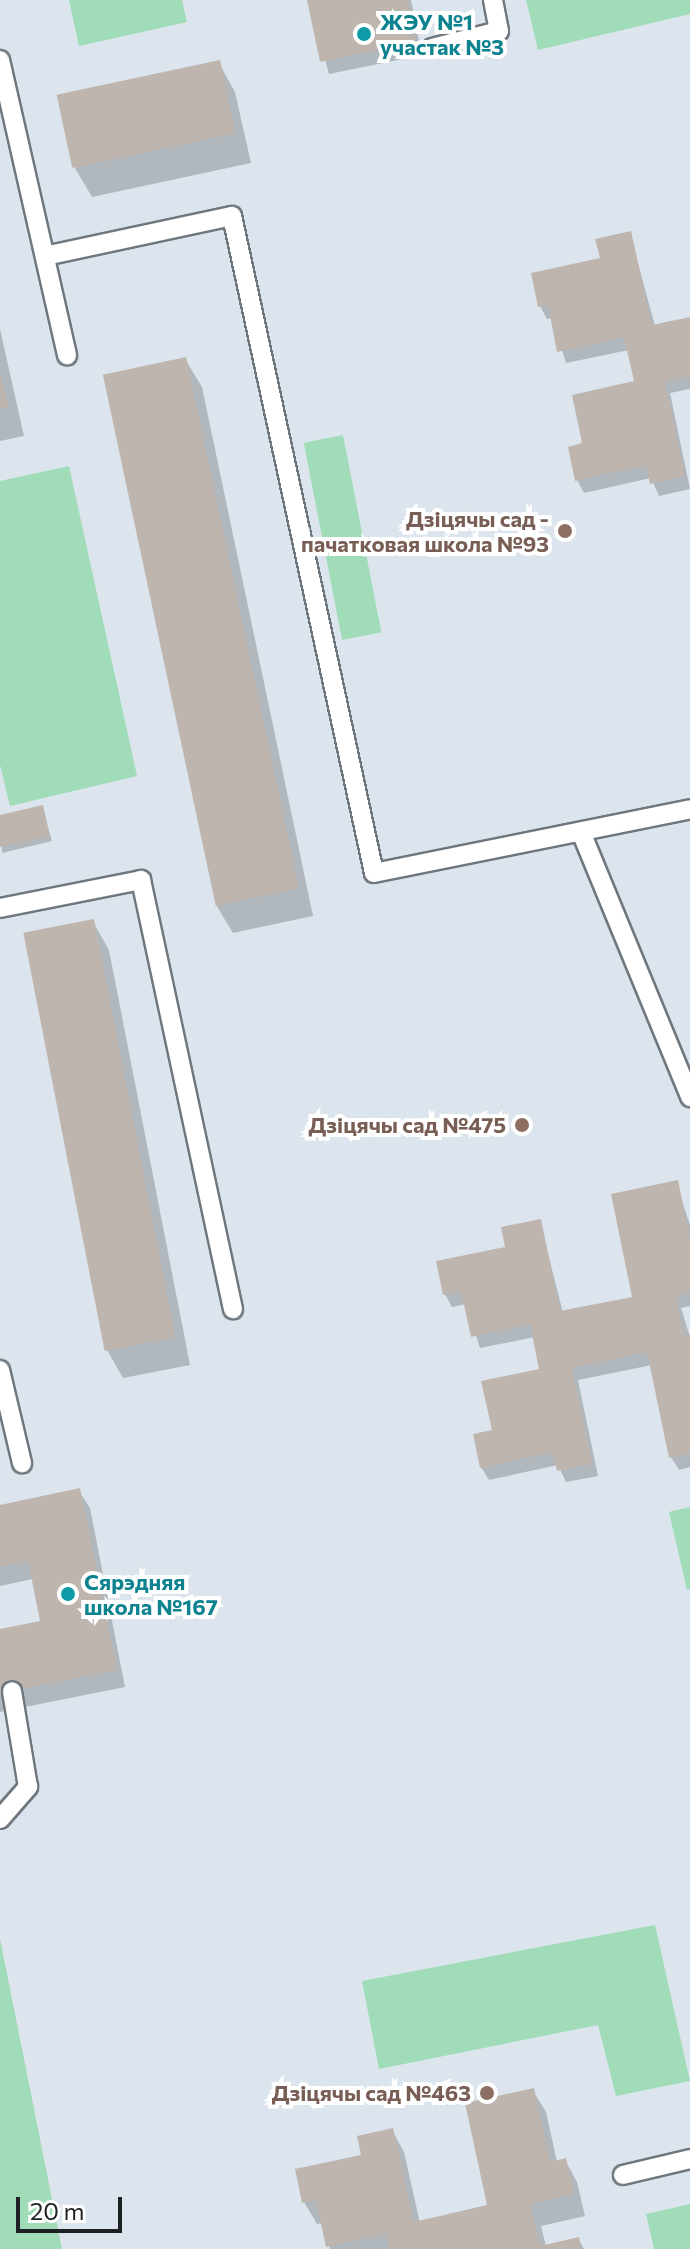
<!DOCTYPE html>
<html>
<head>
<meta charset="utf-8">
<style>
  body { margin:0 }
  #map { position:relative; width:690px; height:2249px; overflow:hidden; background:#dce5ed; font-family:Commissioner,sans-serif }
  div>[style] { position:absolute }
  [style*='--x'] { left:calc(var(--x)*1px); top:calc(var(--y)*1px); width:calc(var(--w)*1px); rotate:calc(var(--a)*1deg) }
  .green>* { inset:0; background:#a0dcb8; transform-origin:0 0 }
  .shadow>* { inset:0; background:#0003 }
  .building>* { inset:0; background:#bfb5af; transform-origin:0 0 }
  .roads { filter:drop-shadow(2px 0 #6f777e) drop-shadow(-2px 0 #6f777e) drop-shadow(0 2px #6f777e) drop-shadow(0 -2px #6f777e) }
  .service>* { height:18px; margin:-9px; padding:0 9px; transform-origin:9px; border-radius:9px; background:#fff }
  .dots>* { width:22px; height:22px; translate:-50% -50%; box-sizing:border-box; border:4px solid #fff; border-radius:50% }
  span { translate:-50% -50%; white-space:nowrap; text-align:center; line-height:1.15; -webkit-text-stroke:8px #fff; paint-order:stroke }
  .culture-label { font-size:22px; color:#0d838f; font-weight:700 }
  .left { translate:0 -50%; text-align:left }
  .education-label { font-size:22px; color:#785e54; font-weight:700 }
  .right { translate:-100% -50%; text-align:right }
  .scale { position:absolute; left:16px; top:2197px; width:106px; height:36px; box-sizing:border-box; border:4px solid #1d2123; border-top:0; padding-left:10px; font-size:24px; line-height:28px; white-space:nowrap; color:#1d2123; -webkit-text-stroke:6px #fff; paint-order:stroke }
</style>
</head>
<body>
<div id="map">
  <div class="green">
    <div style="clip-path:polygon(69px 0,182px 0,187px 22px,79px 46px)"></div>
    <div style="clip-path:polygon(526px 0,690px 0,690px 14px,538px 50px)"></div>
    <div style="left:343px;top:435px;width:201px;height:40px;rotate:79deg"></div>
    <div style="clip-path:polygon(69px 466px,137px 776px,10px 806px,0 765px,0 481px)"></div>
    <div style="clip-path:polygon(690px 1507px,690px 1589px,687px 1590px,669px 1512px)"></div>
    <div style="clip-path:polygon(655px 1925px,690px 2081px,616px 2096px,598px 2025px,379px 2069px,362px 1981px)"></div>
    <div style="clip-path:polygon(0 1939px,62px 2249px,0 2249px)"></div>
    <div style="clip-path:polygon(690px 2204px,690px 2249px,654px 2249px,646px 2214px)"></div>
  </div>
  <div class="shadow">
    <div style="clip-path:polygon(309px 0,411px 0,422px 55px,329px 74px)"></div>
    <div style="clip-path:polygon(219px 63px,235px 92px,251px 163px,92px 197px,75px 168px)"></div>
    <div style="clip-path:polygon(630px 234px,655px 326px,690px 319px,690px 389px,670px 393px,690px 489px,659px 496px,651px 478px,584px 493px,577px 480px,636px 383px,629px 350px,566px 363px,552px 318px,547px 319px,540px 306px)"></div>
    <div style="clip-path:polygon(0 329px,24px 436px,0 441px)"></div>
    <div style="clip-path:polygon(185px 359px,202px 387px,313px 916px,233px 933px,216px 905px,105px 376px)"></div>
    <div style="clip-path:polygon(42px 808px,52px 841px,2px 853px,0 817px)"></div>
    <div style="clip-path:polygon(93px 922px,109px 950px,190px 1365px,123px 1378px,107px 1350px,25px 935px)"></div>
    <div style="clip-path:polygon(676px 1183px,690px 1225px,690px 1306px,681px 1308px,690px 1337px,690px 1467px,679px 1470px,671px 1457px,652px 1365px,578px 1380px,598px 1476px,566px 1482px,558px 1465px,489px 1480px,481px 1467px,494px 1432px,542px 1371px,535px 1337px,480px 1348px,466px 1304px,452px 1307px,445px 1294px,540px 1222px,563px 1313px,634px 1298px)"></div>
    <div style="clip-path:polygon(79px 1491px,90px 1508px,125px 1687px,0 1712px,0 1631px,42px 1623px,33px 1579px,0 1586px,0 1507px)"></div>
    <div style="clip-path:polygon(533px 2091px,546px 2112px,557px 2162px,565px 2160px,577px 2182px,585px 2216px,541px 2226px,546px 2246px,578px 2239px,584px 2249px,330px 2249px,323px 2223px,317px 2224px,304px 2202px,392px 2130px,404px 2152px,420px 2223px,490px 2207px)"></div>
  </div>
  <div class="building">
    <div style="clip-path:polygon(307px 0,408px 0,416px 42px,320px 62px)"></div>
    <div style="left:220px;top:60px;width:75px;height:167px;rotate:78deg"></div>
    <div style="clip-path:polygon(631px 231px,652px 325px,690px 317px,690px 376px,665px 381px,685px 476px,650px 484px,646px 465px,575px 481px,568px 447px,582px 443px,572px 395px,634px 381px,624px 337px,557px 352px,548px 305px,538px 307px,531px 273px,600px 258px,595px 239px)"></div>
    <div style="left:186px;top:357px;width:543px;height:85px;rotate:78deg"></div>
    <div style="clip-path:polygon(0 373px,9px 407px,0 409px)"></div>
    <div style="clip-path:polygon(43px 805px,50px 836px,0 847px,0 815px)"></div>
    <div style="left:94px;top:919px;width:426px;height:72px;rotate:79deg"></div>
    <div style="clip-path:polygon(678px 1180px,690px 1239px,690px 1292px,676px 1295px,684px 1336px,690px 1335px,690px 1454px,669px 1458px,647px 1352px,572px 1368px,592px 1464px,557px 1471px,553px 1452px,480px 1468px,473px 1434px,492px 1430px,481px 1381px,539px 1369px,530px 1324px,471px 1337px,461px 1291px,443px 1295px,436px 1261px,505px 1247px,501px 1227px,541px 1219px,560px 1311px,632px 1297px,611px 1194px)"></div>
    <div style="clip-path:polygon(80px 1488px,117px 1670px,0 1693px,0 1629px,40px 1621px,28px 1561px,0 1567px,0 1505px)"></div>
    <div style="clip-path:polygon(534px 2088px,550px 2162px,566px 2158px,574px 2194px,530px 2204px,540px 2246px,579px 2237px,582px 2249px,389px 2249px,385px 2234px,326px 2247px,316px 2200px,302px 2203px,295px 2169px,361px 2155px,357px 2136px,393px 2128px,414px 2222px,487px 2205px,465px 2103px)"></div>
  </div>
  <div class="roads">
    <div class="service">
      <div style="--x:432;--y:48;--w:69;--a:-14.2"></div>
      <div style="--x:499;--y:31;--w:32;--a:-101"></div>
      <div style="--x:0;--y:60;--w:303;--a:77.2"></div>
      <div style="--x:45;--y:256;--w:191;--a:-12.1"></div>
      <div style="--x:232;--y:216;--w:672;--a:77.8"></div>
      <div style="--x:374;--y:873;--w:322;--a:-11.4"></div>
      <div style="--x:581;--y:832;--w:287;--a:67.6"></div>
      <div style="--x:0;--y:908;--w:144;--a:-11.2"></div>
      <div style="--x:141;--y:880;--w:439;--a:77.9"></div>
      <div style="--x:0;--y:1370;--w:96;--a:76.7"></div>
      <div style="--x:0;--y:1819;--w:43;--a:-48.8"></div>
      <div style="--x:28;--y:1787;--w:97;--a:-99.5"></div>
      <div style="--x:623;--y:2175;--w:69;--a:-13.4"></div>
    </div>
  </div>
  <div class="dots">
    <div style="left:364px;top:34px;background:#0f9aa8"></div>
    <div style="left:565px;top:531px;background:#8d6e63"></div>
    <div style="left:522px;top:1125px;background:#8d6e63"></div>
    <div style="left:68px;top:1594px;background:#0f9aa8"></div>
    <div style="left:487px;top:2093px;background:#8d6e63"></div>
  </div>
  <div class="culture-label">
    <span class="left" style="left:380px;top:34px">ЖЭУ №1<br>участак №3</span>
    <span class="left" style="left:84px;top:1594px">Сярэдняя<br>школа №167</span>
  </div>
  <div class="education-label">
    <span class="right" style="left:549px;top:531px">Дзіцячы сад -<br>пачатковая школа №93</span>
    <span class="right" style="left:506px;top:1125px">Дзіцячы сад №475</span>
    <span class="right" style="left:471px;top:2093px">Дзіцячы сад №463</span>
  </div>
  <div class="scale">20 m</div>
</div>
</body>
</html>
